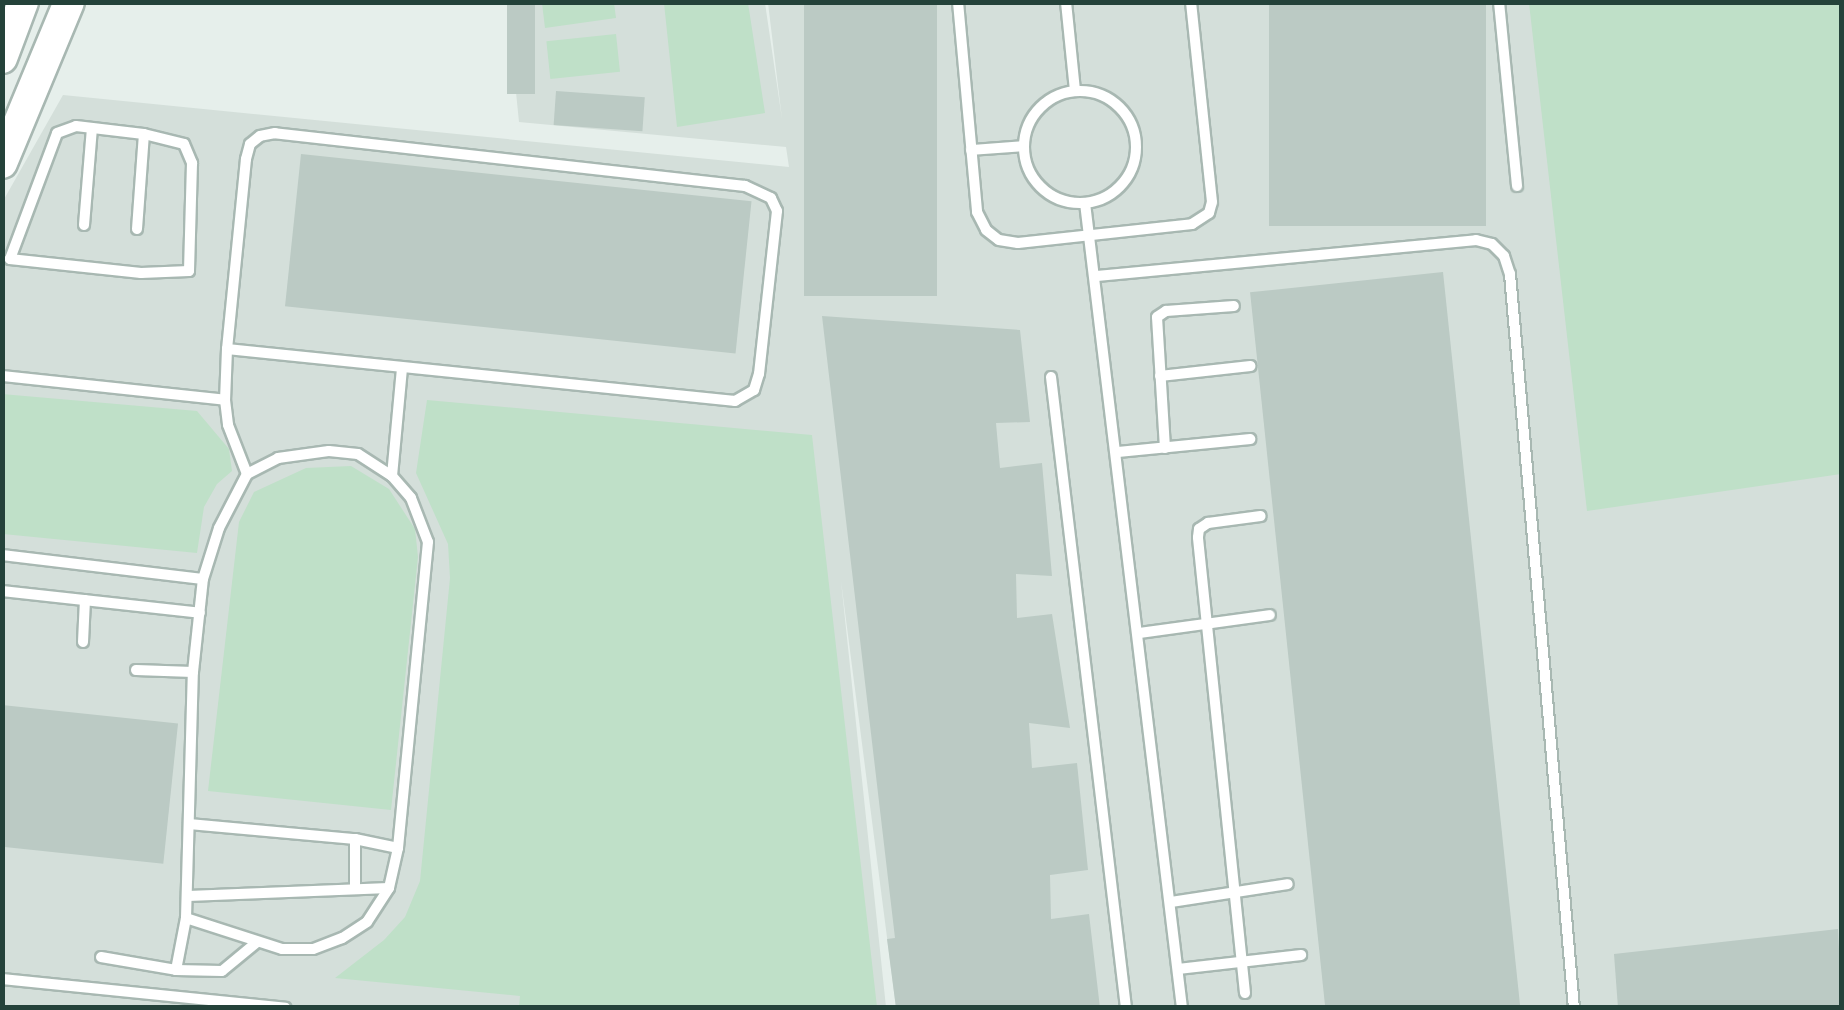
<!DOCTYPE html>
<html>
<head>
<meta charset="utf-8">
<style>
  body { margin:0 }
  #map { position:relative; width:1844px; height:1010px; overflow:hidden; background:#e6efeb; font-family:"DM Sans",sans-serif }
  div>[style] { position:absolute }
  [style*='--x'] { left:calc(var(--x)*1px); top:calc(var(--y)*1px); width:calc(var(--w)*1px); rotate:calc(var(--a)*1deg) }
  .built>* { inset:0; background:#d4dfda }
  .green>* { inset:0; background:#bfe0c8; transform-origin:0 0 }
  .building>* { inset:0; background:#bbcac4; transform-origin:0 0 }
  .roads { filter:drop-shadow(2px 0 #a8b8b2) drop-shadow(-2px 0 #a8b8b2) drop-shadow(0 2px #a8b8b2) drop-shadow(0 -2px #a8b8b2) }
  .service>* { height:10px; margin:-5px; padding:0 5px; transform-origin:5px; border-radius:5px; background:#fff }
  .service>.ring { margin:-5px; padding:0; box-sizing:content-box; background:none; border:10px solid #fff; border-radius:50% }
  .secondary>* { height:30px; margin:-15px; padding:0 15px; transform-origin:15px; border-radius:15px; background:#fff }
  span { translate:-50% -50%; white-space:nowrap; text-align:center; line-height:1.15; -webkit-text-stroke:8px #f7fbf9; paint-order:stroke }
  .frame { position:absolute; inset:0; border:5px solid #24423a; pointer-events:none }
</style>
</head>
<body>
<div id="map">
  <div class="built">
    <div style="clip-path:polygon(507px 3px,765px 3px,782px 119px,768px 3px,1841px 3px,1841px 1007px,896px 1007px,841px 581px,886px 1007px,3px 1008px,3px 201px,63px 95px,789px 167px,786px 147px,519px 122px)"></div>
  </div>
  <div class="green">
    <div style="clip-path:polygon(542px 3px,614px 3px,616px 18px,545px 28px)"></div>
    <div style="clip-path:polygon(664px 3px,748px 3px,765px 113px,677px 127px)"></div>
    <div style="clip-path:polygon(1529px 3px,1841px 3px,1841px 474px,1587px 511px)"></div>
    <div style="left:616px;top:34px;width:38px;height:70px;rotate:84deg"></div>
    <div style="clip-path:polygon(2px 394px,197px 411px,229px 449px,232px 471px,217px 484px,204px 507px,197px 553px,3px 534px)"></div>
    <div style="clip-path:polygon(427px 400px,812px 435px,877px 1007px,519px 1007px,520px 996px,335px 978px,384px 940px,405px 917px,420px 881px,450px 578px,448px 544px,416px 473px)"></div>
    <div style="clip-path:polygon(351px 466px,389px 489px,415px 529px,418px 557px,391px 810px,208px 791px,239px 522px,254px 492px,306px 468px)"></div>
  </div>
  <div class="building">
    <div style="left:507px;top:2px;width:28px;height:92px"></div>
    <div style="left:804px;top:2px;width:133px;height:294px"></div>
    <div style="left:1269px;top:2px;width:217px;height:224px"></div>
    <div style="left:556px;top:91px;width:89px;height:34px;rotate:4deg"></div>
    <div style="left:301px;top:154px;width:453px;height:153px;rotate:6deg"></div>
    <div style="left:1443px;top:272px;width:740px;height:194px;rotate:84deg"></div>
    <div style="clip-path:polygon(822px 316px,1020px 330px,1030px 422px,996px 423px,1000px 468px,1042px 463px,1052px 576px,1016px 574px,1017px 618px,1052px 614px,1070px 728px,1029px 723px,1032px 768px,1077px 763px,1088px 870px,1050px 875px,1051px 919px,1089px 914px,1100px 1008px,896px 1008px,887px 939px,895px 938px)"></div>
    <div style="left:2px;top:705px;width:177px;height:141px;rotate:6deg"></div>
    <div style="clip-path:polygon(1838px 929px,1842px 1008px,1618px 1008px,1614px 954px)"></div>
  </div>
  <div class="roads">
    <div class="service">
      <div style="--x:958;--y:2;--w:211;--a:84.8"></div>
      <div style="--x:977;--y:212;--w:20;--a:63"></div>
      <div style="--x:986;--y:230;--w:16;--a:38"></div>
      <div style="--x:999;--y:240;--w:19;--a:9"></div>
      <div style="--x:1018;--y:243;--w:175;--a:-6.2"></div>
      <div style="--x:1192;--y:224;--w:20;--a:-33"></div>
      <div style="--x:1209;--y:213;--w:11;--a:-75"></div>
      <div style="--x:1212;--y:202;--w:201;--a:-96"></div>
      <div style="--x:1066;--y:2;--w:89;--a:84.2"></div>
      <div style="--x:1499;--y:2;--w:185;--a:84.4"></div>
      <div class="ring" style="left:1024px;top:91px;width:102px;height:102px"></div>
      <div style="--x:76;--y:126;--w:68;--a:6.7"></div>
      <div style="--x:144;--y:134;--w:41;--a:14"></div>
      <div style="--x:184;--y:144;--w:21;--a:67"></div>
      <div style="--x:192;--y:163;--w:108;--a:91.6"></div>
      <div style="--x:189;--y:271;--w:48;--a:177.6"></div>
      <div style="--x:141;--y:273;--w:132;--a:-173.9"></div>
      <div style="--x:10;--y:259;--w:134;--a:-69.5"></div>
      <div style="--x:57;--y:133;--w:20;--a:-20"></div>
      <div style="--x:971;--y:150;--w:53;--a:-4.3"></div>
      <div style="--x:1085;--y:203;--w:811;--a:83.13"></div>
      <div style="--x:84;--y:225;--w:97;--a:-85.3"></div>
      <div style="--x:137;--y:229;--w:95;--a:-85.8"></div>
      <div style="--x:1097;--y:276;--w:381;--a:-5.4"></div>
      <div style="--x:1476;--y:240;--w:16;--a:14"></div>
      <div style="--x:1492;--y:244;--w:17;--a:45"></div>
      <div style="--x:1504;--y:256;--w:19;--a:72"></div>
      <div style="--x:1510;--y:274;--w:737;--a:85.02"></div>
      <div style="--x:227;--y:349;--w:511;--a:5.84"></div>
      <div style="--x:735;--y:401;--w:22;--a:-30"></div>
      <div style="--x:754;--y:390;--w:17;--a:-73"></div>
      <div style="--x:759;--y:374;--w:164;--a:-83.7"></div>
      <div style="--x:777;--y:211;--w:14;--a:-115"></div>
      <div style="--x:771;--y:198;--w:29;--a:-155"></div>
      <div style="--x:745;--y:186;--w:473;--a:-173.6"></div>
      <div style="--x:275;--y:133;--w:15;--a:169"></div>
      <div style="--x:260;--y:136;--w:13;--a:141"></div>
      <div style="--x:250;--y:144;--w:16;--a:105"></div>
      <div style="--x:246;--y:159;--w:191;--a:95.7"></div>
      <div style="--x:227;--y:349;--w:51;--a:92.2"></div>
      <div style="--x:225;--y:400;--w:25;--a:83"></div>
      <div style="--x:228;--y:425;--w:53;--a:68.8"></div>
      <div style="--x:2;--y:376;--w:224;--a:6.1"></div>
      <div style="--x:1160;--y:376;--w:91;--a:-6.3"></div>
      <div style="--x:1051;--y:377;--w:635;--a:83.22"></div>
      <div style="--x:1165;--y:448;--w:131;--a:-93.5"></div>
      <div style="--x:1157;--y:317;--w:11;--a:-34"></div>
      <div style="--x:1166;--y:311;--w:68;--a:-4.2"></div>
      <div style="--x:329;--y:451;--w:29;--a:6"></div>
      <div style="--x:358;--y:454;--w:40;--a:32.9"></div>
      <div style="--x:392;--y:476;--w:29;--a:49"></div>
      <div style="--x:411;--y:498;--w:47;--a:68.9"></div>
      <div style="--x:428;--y:542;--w:307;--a:95.6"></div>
      <div style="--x:398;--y:848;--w:41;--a:102.7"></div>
      <div style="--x:389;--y:888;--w:40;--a:122.9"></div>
      <div style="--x:367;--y:922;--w:30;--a:147"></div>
      <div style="--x:342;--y:938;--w:31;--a:159"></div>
      <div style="--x:313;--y:949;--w:31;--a:180"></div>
      <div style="--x:282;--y:949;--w:101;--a:-162.1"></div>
      <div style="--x:186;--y:918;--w:246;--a:-88.4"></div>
      <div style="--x:193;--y:672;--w:94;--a:-83.9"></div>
      <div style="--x:203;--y:579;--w:53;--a:-72.6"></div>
      <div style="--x:219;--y:528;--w:61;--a:-62.6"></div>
      <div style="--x:247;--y:474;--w:35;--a:-27"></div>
      <div style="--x:278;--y:458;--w:51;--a:-7.8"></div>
      <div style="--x:1118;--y:452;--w:133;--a:-5.6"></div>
      <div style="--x:392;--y:476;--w:108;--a:-84.7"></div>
      <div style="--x:2;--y:555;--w:202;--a:6.8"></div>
      <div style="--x:2;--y:591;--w:199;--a:6.3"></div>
      <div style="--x:1139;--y:633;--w:132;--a:-7.8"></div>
      <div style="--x:83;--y:642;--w:42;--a:-87.3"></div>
      <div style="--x:136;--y:670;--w:57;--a:2"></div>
      <div style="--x:189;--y:824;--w:167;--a:5.2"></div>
      <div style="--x:355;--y:839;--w:44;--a:11.8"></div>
      <div style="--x:355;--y:887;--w:48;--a:-90"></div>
      <div style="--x:188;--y:896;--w:201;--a:-2.3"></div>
      <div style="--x:1171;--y:902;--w:118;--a:-8.7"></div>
      <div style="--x:101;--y:957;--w:76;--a:9.8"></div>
      <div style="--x:176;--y:970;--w:53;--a:-79.1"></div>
      <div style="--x:1178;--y:969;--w:124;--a:-6.5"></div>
      <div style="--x:176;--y:970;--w:46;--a:1.2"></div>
      <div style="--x:222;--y:971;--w:45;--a:-39.6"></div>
      <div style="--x:2;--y:979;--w:285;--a:5.8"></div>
      <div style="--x:1245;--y:993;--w:458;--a:-95.9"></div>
      <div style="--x:1198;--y:537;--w:8;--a:-83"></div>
      <div style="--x:1199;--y:529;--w:11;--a:-34"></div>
      <div style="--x:1208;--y:523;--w:53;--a:-7.5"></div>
    </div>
    <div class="secondary">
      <div style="--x:2;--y:58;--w:60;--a:-69.4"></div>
      <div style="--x:2;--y:163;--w:174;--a:-67.4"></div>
    </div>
  </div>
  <div class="frame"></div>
</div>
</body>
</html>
